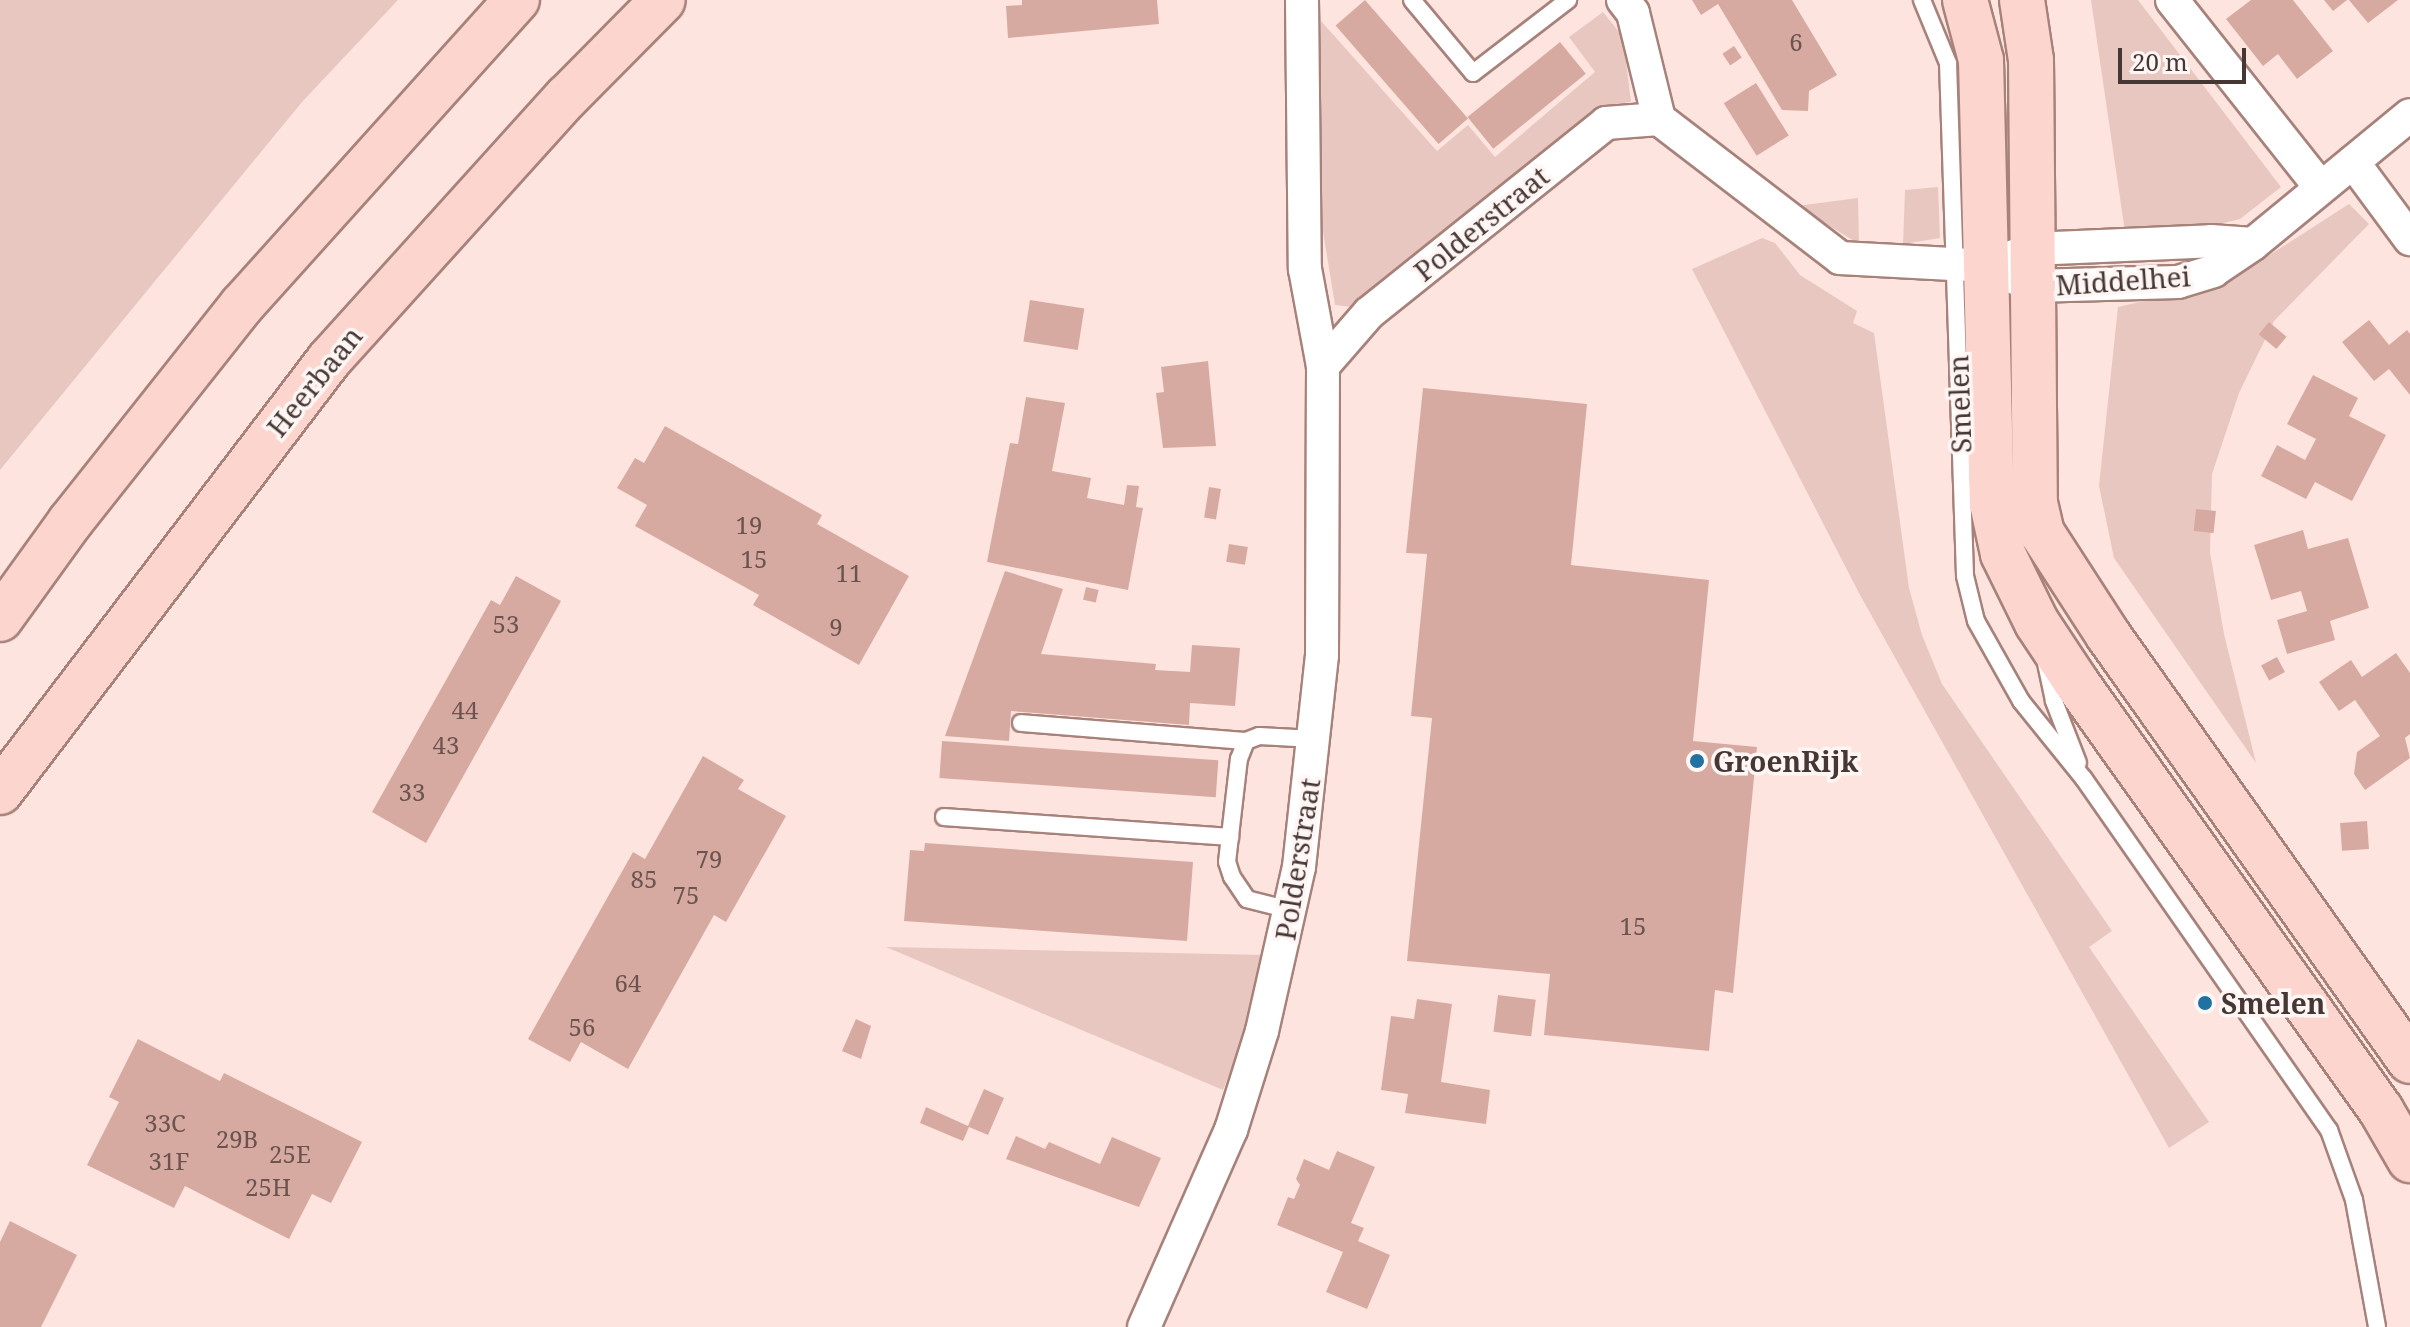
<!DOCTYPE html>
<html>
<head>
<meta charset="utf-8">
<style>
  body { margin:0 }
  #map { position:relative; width:2410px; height:1327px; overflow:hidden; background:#fde4df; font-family:"Noto Serif",serif }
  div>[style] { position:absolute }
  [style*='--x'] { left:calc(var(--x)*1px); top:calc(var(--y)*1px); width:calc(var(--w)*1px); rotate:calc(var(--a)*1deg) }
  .green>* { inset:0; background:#e9c7c1 }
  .building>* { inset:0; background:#d7aaa1; transform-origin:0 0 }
  .roads { filter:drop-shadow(2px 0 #a7827b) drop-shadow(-2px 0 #a7827b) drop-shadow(0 2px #a7827b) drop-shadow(0 -2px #a7827b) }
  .lane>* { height:16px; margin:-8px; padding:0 8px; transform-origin:8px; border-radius:8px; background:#fff }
  .street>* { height:32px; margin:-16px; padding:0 16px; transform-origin:16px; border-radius:16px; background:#fff }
  .secondary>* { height:44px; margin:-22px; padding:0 22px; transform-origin:22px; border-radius:22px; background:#fcd5ce }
  .dots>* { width:22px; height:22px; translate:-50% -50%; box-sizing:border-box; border:4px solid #fef6f4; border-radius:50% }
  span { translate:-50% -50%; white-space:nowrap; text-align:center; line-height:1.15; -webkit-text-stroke:7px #fef6f4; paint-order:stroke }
  .number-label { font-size:24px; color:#6b544f }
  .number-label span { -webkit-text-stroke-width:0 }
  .street-label { font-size:28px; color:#473734 }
  .poi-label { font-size:28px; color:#473734; font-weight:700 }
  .left { translate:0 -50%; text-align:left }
  .scale { position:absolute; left:2118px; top:48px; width:128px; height:36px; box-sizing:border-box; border:4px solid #473734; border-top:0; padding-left:10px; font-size:24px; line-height:28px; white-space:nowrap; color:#473734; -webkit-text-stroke:6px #fef6f4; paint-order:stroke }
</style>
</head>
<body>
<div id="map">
  <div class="green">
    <div style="clip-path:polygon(0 0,398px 0,302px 102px,0 470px)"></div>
    <div style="clip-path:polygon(2091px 0,2138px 0,2281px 187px,2240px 219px,2186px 232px,2125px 232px)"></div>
    <div style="clip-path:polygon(1603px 12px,1623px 37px,1631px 102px,1606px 105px,1369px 295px,1352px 307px,1335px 305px,1320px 213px,1321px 21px,1437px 151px,1468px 125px,1495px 157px,1595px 72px,1569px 37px)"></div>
    <div style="clip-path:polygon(1938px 187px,1940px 238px,1903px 244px,1905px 190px)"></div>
    <div style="clip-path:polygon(1858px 198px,1859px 244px,1797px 206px)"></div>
    <div style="clip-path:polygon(2349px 204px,2369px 224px,2274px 321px,2239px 393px,2212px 474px,2210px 552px,2224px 634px,2256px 763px,2114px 558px,2099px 486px,2118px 307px,2229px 281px)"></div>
    <div style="clip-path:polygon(1762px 238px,1775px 243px,1800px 275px,1857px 311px,1853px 323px,1874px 333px,1909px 588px,1922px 635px,1942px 684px,2112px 931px,2089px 947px,2209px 1122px,2169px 1148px,1860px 595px,1692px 269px)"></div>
    <div style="clip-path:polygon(886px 947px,1265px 955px,1252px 1015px,1223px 1090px)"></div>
  </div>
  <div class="building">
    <div style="clip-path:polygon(1022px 0,1157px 0,1159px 24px,1008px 38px,1006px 6px,1022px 5px)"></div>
    <div style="left:1365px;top:0;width:157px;height:39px;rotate:49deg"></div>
    <div style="clip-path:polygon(1692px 0,1792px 0,1837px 75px,1809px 91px,1808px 111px,1782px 110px,1718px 4px,1701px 15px)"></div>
    <div style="clip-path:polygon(2251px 0,2293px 0,2333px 51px,2297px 79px,2278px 54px,2263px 66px,2226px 19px)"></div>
    <div style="clip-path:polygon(2324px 0,2347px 0,2333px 11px)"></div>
    <div style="clip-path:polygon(2349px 0,2398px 0,2368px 23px)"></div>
    <div style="left:1560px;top:42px;width:41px;height:119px;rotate:51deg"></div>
    <div style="left:1734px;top:46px;width:14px;height:14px;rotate:56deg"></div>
    <div style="left:1756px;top:83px;width:62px;height:38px;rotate:58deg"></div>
    <div style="left:1030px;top:300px;width:55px;height:42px;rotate:9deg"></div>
    <div style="clip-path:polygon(2369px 320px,2389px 345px,2407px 330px,2410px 334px,2410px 395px,2389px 369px,2374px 381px,2342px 342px)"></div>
    <div style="left:2269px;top:322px;width:23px;height:16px;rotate:40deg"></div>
    <div style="clip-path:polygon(1208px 361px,1216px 446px,1163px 448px,1156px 393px,1164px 392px,1161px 367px)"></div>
    <div style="clip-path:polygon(2313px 375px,2358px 398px,2349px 416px,2386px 435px,2352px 501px,2315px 482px,2306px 499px,2261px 476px,2277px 445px,2305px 460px,2316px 439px,2287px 424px)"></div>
    <div style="clip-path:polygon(1423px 388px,1587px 404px,1571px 565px,1709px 580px,1693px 741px,1757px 747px,1733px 993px,1715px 990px,1709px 1051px,1544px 1035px,1550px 974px,1407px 961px,1432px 718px,1411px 716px,1427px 554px,1406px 553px)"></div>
    <div style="clip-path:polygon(1026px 397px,1065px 403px,1052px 471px,1091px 478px,1087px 498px,1124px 505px,1127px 485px,1139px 486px,1136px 507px,1143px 508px,1128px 590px,987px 562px,1010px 443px,1018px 444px)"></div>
    <div style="clip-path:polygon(665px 426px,822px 515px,817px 524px,909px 576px,859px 665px,753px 605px,759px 595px,635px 526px,647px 505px,617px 488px,635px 458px,644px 463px)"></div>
    <div style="left:1209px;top:487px;width:12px;height:31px;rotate:9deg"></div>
    <div style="left:2196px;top:509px;width:20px;height:22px;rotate:6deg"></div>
    <div style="clip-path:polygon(2303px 530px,2308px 549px,2348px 538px,2369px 608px,2330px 621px,2335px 640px,2287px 654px,2277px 620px,2307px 611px,2301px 591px,2271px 600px,2254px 545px)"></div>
    <div style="left:1229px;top:544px;width:19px;height:18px;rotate:9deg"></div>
    <div style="clip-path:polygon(1005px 571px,1063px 589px,1041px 654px,1156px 664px,1155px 670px,1190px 672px,1192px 645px,1240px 648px,1235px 706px,1190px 703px,1189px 725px,1011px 711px,1009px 741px,945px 736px)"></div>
    <div style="clip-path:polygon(516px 576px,561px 601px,426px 843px,372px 812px,491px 600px,500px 605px)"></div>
    <div style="left:1086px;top:587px;width:13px;height:13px;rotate:13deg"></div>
    <div style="clip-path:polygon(2396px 653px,2410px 673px,2410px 734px,2405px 738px,2410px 758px,2365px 790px,2354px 774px,2357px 752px,2380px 736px,2355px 700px,2339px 711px,2319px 682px,2351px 660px,2362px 677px)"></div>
    <div style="left:2277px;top:657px;width:17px;height:18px;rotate:62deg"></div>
    <div style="left:942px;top:741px;width:277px;height:37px;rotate:4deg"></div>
    <div style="clip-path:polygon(703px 756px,744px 780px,738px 789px,786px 816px,726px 922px,714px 915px,628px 1069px,581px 1042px,570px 1062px,528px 1039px,633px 852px,645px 859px)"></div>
    <div style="left:2367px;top:821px;width:28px;height:27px;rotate:86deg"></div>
    <div style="clip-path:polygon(925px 843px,1193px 862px,1187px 941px,904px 921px,910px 850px,924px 851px)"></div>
    <div style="left:1498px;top:995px;width:38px;height:37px;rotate:7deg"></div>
    <div style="clip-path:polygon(1417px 999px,1452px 1004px,1441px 1082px,1490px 1090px,1486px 1124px,1405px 1113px,1408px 1094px,1381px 1090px,1391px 1016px,1414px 1019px)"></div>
    <div style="clip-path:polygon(856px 1019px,871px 1026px,861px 1059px,842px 1051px)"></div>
    <div style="clip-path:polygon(138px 1039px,220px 1081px,224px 1073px,362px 1142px,331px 1203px,312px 1194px,289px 1239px,185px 1186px,174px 1208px,87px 1165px,119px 1102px,109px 1097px)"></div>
    <div style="clip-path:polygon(984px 1089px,1004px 1098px,988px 1135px,969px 1127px,963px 1141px,920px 1123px,926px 1107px,968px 1126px)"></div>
    <div style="clip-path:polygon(1016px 1136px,1045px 1149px,1049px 1142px,1100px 1164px,1112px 1137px,1161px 1158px,1139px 1207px,1006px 1159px)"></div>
    <div style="clip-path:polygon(1337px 1151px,1375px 1167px,1351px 1223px,1364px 1228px,1358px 1241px,1390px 1255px,1367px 1309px,1326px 1292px,1343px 1252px,1277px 1225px,1288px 1197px,1294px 1199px,1300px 1185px,1296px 1179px,1304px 1159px,1329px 1170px)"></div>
    <div style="clip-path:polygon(10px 1221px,77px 1255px,41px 1327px,0 1327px,0 1242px)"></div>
  </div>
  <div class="roads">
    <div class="lane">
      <div style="--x:1412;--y:0;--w:95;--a:50.1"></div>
      <div style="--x:1473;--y:73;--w:120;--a:-37.5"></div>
      <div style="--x:1922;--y:0;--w:68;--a:67.6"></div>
      <div style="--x:1948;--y:63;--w:513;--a:88.1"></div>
      <div style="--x:1965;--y:576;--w:46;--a:76.3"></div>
      <div style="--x:1976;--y:621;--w:92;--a:60.6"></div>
      <div style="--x:2021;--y:701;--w:100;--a:51.1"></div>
      <div style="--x:2084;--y:779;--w:428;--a:55.1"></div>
      <div style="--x:2329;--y:1130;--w:74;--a:70.3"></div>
      <div style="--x:2354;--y:1200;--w:129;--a:79.7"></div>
      <div style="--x:2046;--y:663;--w:39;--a:78"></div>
      <div style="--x:2054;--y:701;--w:66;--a:68.8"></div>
      <div style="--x:1021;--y:723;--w:226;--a:4.6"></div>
      <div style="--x:944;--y:817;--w:287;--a:4"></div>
      <div style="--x:1290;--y:910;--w:44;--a:-165.7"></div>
      <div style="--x:1247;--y:899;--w:27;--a:-124"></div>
      <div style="--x:1232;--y:877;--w:16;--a:-108"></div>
      <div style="--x:1227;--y:862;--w:104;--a:-83.4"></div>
      <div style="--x:1239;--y:759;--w:19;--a:-69"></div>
      <div style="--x:1246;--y:741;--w:14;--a:-21"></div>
      <div style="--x:1259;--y:736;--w:55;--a:3.1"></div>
    </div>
    <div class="street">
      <div style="--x:1302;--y:0;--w:269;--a:89.4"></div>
      <div style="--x:1305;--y:269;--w:99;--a:79.5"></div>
      <div style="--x:1623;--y:0;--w:16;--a:52"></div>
      <div style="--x:1633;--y:13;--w:109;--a:76.2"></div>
      <div style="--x:1659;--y:119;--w:228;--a:37.5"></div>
      <div style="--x:1840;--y:258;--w:149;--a:3.1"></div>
      <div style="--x:1989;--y:266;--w:47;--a:24.9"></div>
      <div style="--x:2032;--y:286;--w:146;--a:-1.6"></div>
      <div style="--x:2178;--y:282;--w:37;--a:-17"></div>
      <div style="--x:2213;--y:271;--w:48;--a:-34"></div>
      <div style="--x:2253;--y:244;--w:203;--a:-39.4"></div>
      <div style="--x:2172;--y:0;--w:238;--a:51.6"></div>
      <div style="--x:2353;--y:162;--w:96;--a:53.5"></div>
      <div style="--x:2014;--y:256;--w:18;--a:-22"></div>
      <div style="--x:2031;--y:249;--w:180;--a:-2.5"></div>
      <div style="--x:2211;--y:241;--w:42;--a:4.1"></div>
      <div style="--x:1144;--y:1327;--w:215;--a:-66.2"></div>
      <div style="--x:1231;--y:1130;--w:104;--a:-72.6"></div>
      <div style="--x:1262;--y:1031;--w:168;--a:-77.3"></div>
      <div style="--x:1299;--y:867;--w:213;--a:-83.8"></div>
      <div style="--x:1322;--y:655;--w:289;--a:-89.8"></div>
      <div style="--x:1323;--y:366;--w:70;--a:-49"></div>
      <div style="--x:1369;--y:313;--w:304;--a:-38.7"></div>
      <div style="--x:1606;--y:123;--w:53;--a:-4.3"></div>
    </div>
    <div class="secondary">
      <div style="--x:1965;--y:0;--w:62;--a:75.1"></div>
      <div style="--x:1981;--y:60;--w:443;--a:88.6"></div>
      <div style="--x:1992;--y:503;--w:52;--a:77.8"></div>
      <div style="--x:2003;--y:554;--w:77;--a:63.8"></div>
      <div style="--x:2037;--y:623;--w:71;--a:56.5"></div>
      <div style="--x:2076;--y:682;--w:526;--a:54.53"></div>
      <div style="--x:2381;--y:1110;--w:58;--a:59.9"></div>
      <div style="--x:2022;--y:0;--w:61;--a:81.5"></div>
      <div style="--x:2031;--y:60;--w:443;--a:89.5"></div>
      <div style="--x:2035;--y:503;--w:31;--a:77"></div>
      <div style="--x:2042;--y:533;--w:121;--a:57.1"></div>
      <div style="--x:2108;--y:635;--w:522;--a:54.67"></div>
      <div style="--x:0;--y:619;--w:120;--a:-54.2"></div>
      <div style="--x:70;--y:522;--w:277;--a:-51.6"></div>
      <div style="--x:242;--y:305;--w:411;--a:-48"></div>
      <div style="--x:0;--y:792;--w:543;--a:-52.71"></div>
      <div style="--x:329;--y:360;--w:355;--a:-47.9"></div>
      <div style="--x:567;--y:97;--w:136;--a:-45.3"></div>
    </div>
  </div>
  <div class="dots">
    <div style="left:1697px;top:761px;background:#2072a3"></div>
    <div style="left:2205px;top:1003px;background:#2072a3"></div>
  </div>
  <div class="number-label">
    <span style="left:1796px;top:42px">6</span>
    <span style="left:749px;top:525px">19</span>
    <span style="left:754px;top:559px">15</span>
    <span style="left:849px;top:573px">11</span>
    <span style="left:506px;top:624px">53</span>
    <span style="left:836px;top:627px">9</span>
    <span style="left:465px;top:710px">44</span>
    <span style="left:446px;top:745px">43</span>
    <span style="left:412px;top:792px">33</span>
    <span style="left:709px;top:859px">79</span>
    <span style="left:644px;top:879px">85</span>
    <span style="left:686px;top:895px">75</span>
    <span style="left:1633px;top:926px">15</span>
    <span style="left:628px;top:983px">64</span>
    <span style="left:582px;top:1027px">56</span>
    <span style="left:165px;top:1123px">33C</span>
    <span style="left:237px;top:1139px">29B</span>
    <span style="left:290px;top:1154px">25E</span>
    <span style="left:169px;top:1161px">31F</span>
    <span style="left:268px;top:1187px">25H</span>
  </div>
  <div class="street-label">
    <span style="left:1481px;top:223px;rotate:-39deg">Polderstraat</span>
    <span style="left:2123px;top:280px;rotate:-4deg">Middelhei</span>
    <span style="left:314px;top:381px;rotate:-51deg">Heerbaan</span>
    <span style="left:1959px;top:404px;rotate:-92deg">Smelen</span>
    <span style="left:1297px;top:859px;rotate:-81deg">Polderstraat</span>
  </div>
  <div class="poi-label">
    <span class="left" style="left:1713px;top:761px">GroenRijk</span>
    <span class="left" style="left:2221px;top:1003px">Smelen</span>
  </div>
  <div class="scale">20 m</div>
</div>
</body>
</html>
